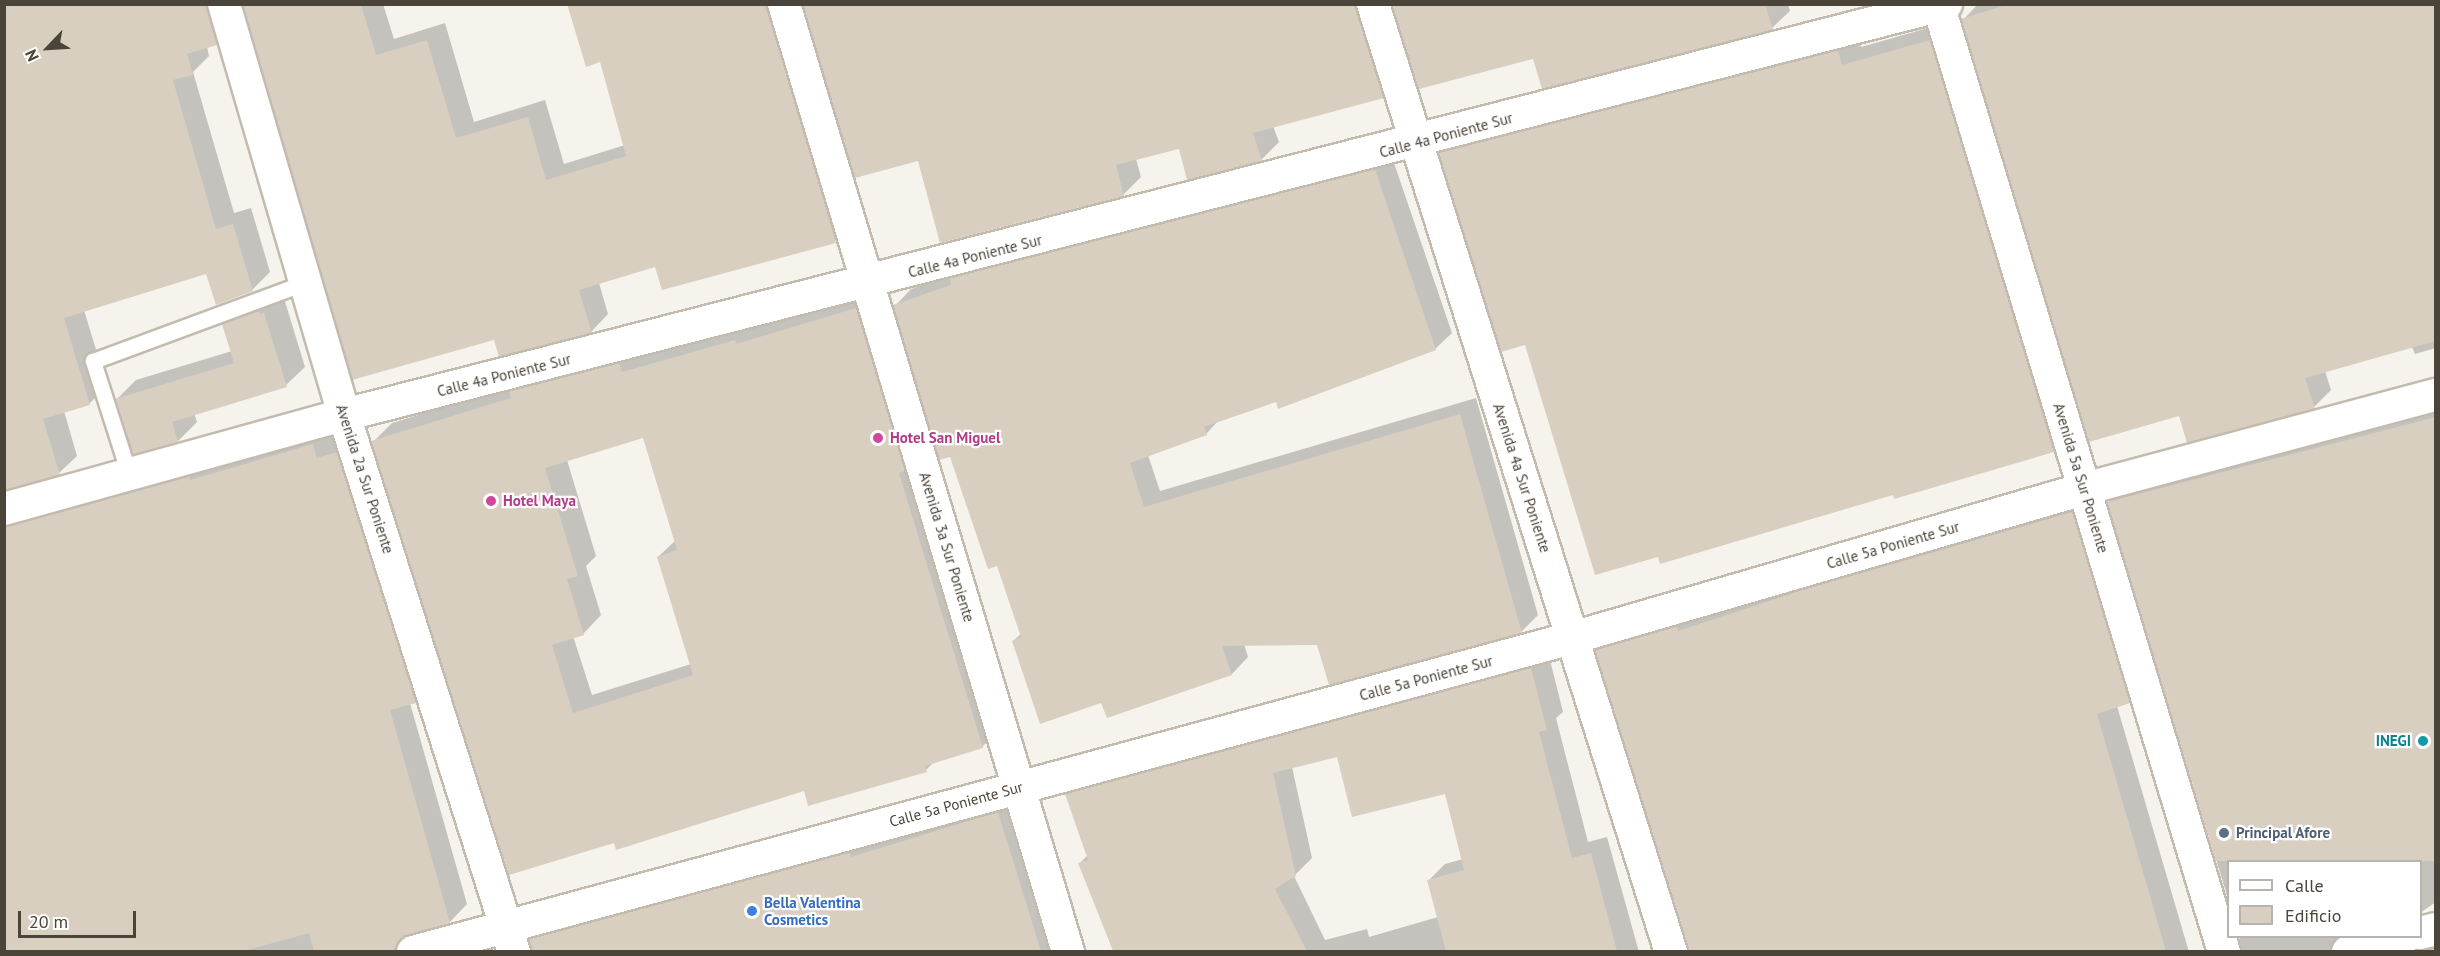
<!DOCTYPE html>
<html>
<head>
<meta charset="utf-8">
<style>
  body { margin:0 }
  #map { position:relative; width:2440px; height:956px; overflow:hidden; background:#f6f3ec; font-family:"PT Sans",sans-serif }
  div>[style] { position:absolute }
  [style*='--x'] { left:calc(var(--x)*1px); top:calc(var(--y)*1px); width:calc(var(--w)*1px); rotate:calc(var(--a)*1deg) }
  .shadow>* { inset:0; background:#0003; transform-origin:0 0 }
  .building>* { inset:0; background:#d8cfc1 }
  .roads { filter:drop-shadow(2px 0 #c2bbae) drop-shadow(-2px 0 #c2bbae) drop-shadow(0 2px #c2bbae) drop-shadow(0 -2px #c2bbae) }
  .service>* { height:15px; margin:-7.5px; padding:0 7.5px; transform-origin:7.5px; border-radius:7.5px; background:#fff }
  .minor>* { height:32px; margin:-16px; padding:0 16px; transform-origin:16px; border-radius:16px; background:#fff }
  .dots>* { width:16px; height:16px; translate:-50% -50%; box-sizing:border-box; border:3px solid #fff; border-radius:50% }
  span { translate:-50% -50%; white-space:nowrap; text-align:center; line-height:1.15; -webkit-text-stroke:4.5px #fff; paint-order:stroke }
  .street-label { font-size:15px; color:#4b4439 }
  .hotel-label { font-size:15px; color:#b23c85; font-weight:700 }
  .left { translate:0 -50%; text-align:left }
  .culture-label { font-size:15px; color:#0d838f; font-weight:700 }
  .right { translate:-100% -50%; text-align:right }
  .service-label { font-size:15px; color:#4e5e75; font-weight:700 }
  .shop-label { font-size:15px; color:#366cbe; font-weight:700 }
  .frame { position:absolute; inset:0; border:6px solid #4b4439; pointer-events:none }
  .legend { position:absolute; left:2227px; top:860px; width:195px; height:78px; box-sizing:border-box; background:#fff; border:2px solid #b7b4b0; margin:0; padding:8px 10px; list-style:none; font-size:18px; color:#4b4439 }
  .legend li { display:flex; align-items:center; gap:12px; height:30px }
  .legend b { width:30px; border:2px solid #b7b4b0 }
  .north { position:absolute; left:18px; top:18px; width:60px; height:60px; -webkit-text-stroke:4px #fff; paint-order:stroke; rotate:245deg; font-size:16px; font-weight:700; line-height:24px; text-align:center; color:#4b4439 }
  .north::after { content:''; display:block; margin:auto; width:21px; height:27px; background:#4b4439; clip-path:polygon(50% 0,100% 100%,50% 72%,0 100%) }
  .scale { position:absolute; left:18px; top:911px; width:118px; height:27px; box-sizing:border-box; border:3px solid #4b4439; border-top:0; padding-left:8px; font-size:18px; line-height:21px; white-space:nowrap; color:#4b4439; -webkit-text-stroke:4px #fff; paint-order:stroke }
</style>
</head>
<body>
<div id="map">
  <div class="shadow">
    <div style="clip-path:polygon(4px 4px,229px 4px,234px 26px,216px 44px,207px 47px,209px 56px,193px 72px,234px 213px,251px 208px,270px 272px,252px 290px,207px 272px,84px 310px,107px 386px,90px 403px,64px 411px,77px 456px,59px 473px,4px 491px)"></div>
    <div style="clip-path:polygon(244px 4px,383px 4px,394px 39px,445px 23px,474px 122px,545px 100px,564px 164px,625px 145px,601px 61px,569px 4px,788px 4px,853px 224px,835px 241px,663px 288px,656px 265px,599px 283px,608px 314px,591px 332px,495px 338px)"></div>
    <div style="clip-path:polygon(805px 4px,1377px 4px,1400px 79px,1383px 97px,1273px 126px,1279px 142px,1261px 160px,1180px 147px,1136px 159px,1141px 177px,1123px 195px,919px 159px)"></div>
    <div style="clip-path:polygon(1394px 4px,1788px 4px,1790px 11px,1772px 28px,1534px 57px)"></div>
    <div style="clip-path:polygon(1978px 4px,2436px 4px,2436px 348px,2415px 354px,2412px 347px,2325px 371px,2331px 390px,2314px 407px,2180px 414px,1963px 20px)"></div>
    <div style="clip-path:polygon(1949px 22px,2072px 432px,2054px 451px,1659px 555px,1526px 343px,1440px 153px,1459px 135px,1856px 33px,1861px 47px)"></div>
    <div style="clip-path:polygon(1391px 154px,1452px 333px,1435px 349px,1219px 420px,1206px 434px,1148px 455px,1160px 491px,1476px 398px,1538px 615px,1522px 631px,1330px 683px,1318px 643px,1244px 644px,1248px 657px,1232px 674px,1102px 701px,1013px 641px,1022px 633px,998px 564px,951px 455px,895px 306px,911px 289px,956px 274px)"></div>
    <div style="clip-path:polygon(evenodd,875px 290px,1001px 728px,982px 747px,935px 761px,926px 770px,805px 790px,617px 848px,373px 442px,392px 423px,519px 384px,753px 322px,755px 327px,875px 290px,644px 436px,676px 540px,658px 557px,691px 664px,592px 695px,573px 636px,583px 634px,601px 615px,586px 566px,596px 556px,567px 460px,644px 436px)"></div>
    <div style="clip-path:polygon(283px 295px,305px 367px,286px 385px,194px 413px,197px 422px,178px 441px,134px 453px,117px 399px,136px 380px,232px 351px,224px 324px,243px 305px)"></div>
    <div style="clip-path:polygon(2436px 404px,2436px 902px,2420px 913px,2420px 862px,2228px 862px,2228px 899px,2109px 502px,2128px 482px)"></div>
    <div style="clip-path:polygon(331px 427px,335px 441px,354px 435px,433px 684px,410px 703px,467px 904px,450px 922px,414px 933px,412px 938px,426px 952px,4px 952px,4px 497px)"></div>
    <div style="clip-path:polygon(2090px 495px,2147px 684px,2129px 702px,2117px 706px,2189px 952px,1692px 952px,1597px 650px,1615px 633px)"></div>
    <div style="clip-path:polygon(evenodd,1548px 652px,1563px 712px,1556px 718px,1588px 842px,1607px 837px,1639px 952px,1114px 952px,1080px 863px,1088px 855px,1067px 794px,1084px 778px,1548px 652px,1338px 755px,1446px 793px,1463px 859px,1445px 864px,1429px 880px,1438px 917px,1369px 937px,1367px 929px,1325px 940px,1294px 876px,1312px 858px,1292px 767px,1338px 755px)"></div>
    <div style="clip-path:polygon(1015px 796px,1064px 952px,534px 952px,531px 940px,548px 922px)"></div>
    <div style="left:2436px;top:934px;width:18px;height:196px;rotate:90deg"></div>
  </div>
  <div class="building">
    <div style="clip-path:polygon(5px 4px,207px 4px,217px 45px,187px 54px,193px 75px,173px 80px,216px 229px,233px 224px,253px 291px,216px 305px,206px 274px,64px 318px,90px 405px,43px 419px,60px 475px,4px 490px)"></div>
    <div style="clip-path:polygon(243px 4px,361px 4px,376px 55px,427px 40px,456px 138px,528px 117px,546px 180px,626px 156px,600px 62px,586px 67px,567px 4px,767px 4px,836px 243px,662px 290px,655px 267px,579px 290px,592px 333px,499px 357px,494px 340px,352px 380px)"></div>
    <div style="clip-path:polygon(803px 4px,1356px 4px,1384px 98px,1253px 133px,1262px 161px,1187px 180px,1179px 149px,1116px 165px,1124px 196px,940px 243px,918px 161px,855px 178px)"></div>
    <div style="clip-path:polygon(1392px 4px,1765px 4px,1773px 30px,1542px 89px,1533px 59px,1419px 89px)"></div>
    <div style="clip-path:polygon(2009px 4px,2436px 4px,2436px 341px,2305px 378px,2315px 409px,2187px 443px,2179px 416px,2089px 442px,1961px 19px)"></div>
    <div style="clip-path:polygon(1930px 40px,2054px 452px,1894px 499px,1893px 495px,1660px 564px,1658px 557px,1595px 575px,1525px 345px,1501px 352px,1439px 153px,1838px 50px,1842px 65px)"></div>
    <div style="clip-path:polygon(1375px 169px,1436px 350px,1278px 409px,1276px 402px,1204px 427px,1207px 435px,1130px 463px,1144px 507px,1460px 414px,1522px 633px,1329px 685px,1317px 645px,1222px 646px,1232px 675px,1107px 718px,1101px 703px,1040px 724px,1012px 641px,1021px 637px,997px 566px,988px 569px,950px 457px,939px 460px,893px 305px,951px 285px,950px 278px)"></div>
    <div style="clip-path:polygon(evenodd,856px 308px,905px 471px,899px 473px,983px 748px,925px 766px,927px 772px,808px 806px,804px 791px,616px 850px,614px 843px,509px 875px,371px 441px,511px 398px,509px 391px,619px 363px,622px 372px,735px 340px,736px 344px,856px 308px,643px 438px,677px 550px,657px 557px,693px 675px,573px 713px,552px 645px,584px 635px,567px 579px,578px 576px,545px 468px,643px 438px)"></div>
    <div style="clip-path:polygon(259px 310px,260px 314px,264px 313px,287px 387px,172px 422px,178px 442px,133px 455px,115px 399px,234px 363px,222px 324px)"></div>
    <div style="clip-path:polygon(2436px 417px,2436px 861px,2216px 861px,2107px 502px)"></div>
    <div style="clip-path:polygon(313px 444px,317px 458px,337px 452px,416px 703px,390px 710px,450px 923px,408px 935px,400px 940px,396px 951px,314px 951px,309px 933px,244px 951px,4px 951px,4px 526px,189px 477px,190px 480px)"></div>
    <div style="clip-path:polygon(2073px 512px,2130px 703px,2097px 714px,2166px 951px,1690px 951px,1595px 650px,1677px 626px,1678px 631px,1806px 589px)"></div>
    <div style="clip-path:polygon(1531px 668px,1547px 730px,1539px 732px,1572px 858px,1591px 853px,1617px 951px,1446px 951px,1427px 880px,1464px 870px,1445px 794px,1352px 817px,1337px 757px,1273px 773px,1296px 876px,1275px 889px,1307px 951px,1113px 951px,1078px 863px,1088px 860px,1065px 794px)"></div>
    <div style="clip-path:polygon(998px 812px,1041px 951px,531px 951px,529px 939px,850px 852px,851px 857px)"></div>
  </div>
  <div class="roads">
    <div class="service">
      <div style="--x:129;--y:474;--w:119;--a:-107.7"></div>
      <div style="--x:93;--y:361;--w:227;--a:-20.3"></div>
    </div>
    <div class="minor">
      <div style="--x:224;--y:4;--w:428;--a:73.7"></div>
      <div style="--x:344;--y:415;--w:563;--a:72.43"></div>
      <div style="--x:784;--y:4;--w:990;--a:73.32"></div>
      <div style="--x:1373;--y:4;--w:994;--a:72.55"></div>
      <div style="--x:1938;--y:4;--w:990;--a:73.21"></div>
      <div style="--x:4;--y:509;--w:353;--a:-15.5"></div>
      <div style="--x:344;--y:415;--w:1654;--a:-14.39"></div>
      <div style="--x:2420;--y:933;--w:16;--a:-14"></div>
      <div style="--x:413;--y:952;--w:1201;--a:-15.16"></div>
      <div style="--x:1572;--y:638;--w:533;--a:-16.23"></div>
      <div style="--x:2084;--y:489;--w:364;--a:-15"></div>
      <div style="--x:2348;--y:952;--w:60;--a:-15.4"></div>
    </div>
  </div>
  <div class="dots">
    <div style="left:878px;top:438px;background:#d1479c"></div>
    <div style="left:491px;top:501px;background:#d1479c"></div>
    <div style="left:2423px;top:741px;background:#0f9aa8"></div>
    <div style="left:2224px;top:833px;background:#5c6f8a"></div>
    <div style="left:752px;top:911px;background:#3f7fe0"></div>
  </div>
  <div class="street-label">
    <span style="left:1446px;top:135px;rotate:-15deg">Calle 4a Poniente Sur</span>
    <span style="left:975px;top:256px;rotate:-14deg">Calle 4a Poniente Sur</span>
    <span style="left:504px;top:375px;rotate:-14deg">Calle 4a Poniente Sur</span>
    <span style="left:1522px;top:478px;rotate:72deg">Avenida 4a Sur Poniente</span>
    <span style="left:2081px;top:478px;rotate:73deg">Avenida 5a Sur Poniente</span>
    <span style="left:365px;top:479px;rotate:72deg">Avenida 2a Sur Poniente</span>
    <span style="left:1893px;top:545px;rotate:-16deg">Calle 5a Poniente Sur</span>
    <span style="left:947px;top:547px;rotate:73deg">Avenida 3a Sur Poniente</span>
    <span style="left:1426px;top:678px;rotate:-15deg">Calle 5a Poniente Sur</span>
    <span style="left:956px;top:804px;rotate:-15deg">Calle 5a Poniente Sur</span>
  </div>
  <div class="hotel-label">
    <span class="left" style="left:890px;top:438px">Hotel San Miguel</span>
    <span class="left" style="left:503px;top:501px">Hotel Maya</span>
  </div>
  <div class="culture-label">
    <span class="right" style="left:2411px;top:741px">INEGI</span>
  </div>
  <div class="service-label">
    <span class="left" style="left:2236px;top:833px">Principal Afore</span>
  </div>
  <div class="shop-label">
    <span class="left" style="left:764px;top:911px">Bella Valentina<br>Cosmetics</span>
  </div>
  <div class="frame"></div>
  <ul class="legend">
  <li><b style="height:8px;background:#fff"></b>Calle</li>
  <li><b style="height:16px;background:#d8cfc1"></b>Edificio</li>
  </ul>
  <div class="north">N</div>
  <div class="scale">20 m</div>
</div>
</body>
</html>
